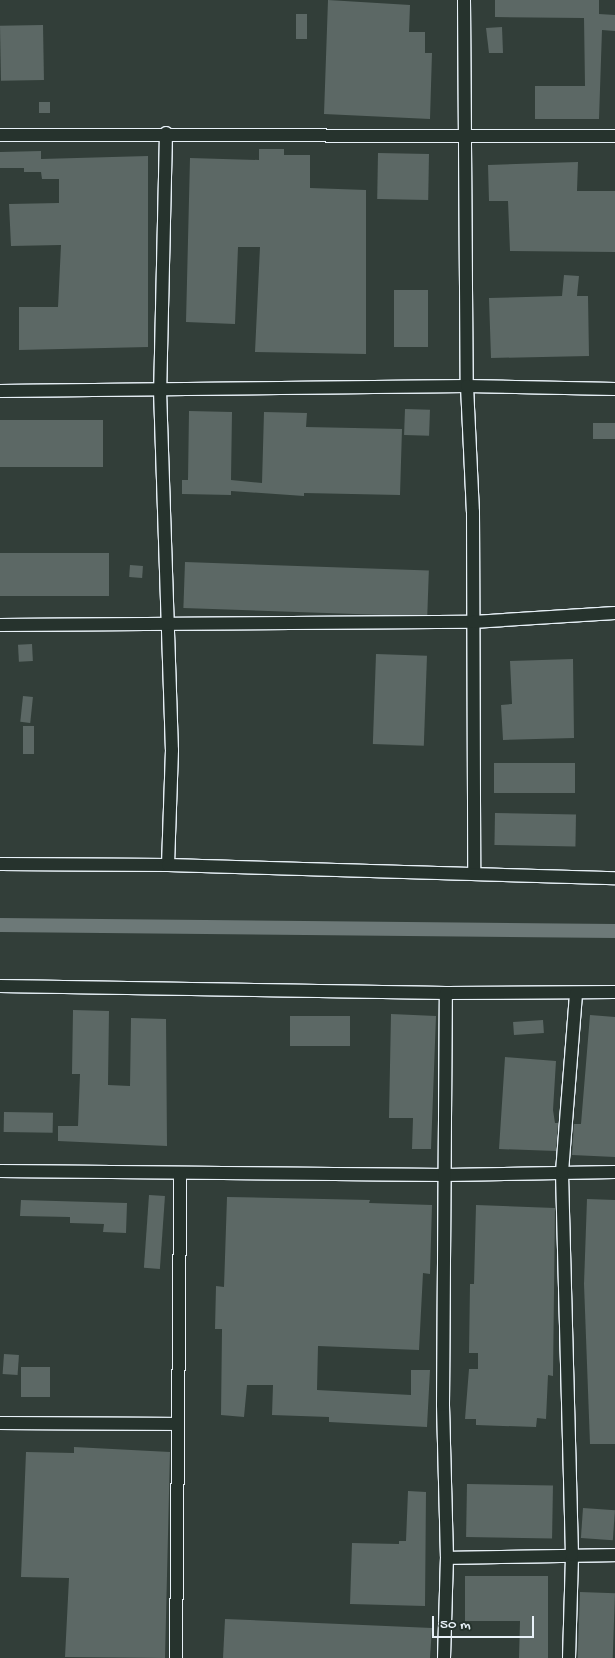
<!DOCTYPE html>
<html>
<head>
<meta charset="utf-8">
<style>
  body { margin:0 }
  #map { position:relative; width:615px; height:1658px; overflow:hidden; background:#323e39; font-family:"Gochi Hand",sans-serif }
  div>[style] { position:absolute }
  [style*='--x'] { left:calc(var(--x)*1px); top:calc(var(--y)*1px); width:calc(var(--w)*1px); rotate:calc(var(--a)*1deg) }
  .canal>* { height:14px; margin:-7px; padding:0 7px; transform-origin:7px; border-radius:7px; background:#6d7978 }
  .building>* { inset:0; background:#5c6865; transform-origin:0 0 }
  .roads { filter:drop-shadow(1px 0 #e8f1f8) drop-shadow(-1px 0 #e8f1f8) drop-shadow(0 1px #e8f1f8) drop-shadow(0 -1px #e8f1f8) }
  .minor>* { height:12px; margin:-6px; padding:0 6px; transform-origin:6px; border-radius:6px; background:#26332d }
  span { translate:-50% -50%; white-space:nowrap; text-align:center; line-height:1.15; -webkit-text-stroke:5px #26332d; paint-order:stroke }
  .scale { position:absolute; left:432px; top:1616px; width:102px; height:22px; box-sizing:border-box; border:2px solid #e8f1f8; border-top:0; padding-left:6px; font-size:15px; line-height:18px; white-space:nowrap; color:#e8f1f8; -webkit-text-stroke:4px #26332d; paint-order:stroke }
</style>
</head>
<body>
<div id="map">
  <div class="canal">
    <div style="--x:0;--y:925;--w:615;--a:0.56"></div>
  </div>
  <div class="building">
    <div style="clip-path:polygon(328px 0,410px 5px,409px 32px,425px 32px,425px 53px,432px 53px,430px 119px,324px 114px)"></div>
    <div style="clip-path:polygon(495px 0,599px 0,599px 14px,615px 15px,615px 31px,602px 30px,599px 119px,535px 119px,535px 86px,585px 86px,584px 18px,495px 17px)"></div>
    <div style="left:296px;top:14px;width:11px;height:25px"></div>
    <div style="left:43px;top:25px;width:55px;height:43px;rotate:89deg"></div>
    <div style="clip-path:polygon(502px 27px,503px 53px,489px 53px,486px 28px)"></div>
    <div style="left:39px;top:102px;width:11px;height:11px"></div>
    <div style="clip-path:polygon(259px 149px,284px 149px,284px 155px,310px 155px,310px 188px,366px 190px,366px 354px,255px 352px,260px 247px,238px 247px,235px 324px,186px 322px,190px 158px,259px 160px)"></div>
    <div style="clip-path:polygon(41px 151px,41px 159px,148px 156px,148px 347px,19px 350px,19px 307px,58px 307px,61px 245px,11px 246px,9px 204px,59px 203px,59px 179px,42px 179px,41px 172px,24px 172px,24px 168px,0 168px,0 152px)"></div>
    <div style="left:378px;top:153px;width:51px;height:46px;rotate:1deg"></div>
    <div style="clip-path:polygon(578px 162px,577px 191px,615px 191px,615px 252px,510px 251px,508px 201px,489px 201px,488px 165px)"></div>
    <div style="clip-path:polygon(564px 275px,579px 276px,577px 296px,588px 296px,589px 356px,491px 358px,489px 298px,562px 296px)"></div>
    <div style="left:394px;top:290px;width:34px;height:57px"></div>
    <div style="left:405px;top:409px;width:25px;height:26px;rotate:2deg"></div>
    <div style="clip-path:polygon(189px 411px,232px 412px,231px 480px,262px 483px,264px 412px,307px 413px,306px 427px,402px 429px,400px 495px,304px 493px,304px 496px,231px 491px,231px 495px,182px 494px,182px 480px,188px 480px)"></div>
    <div style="left:0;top:420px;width:103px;height:47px"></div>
    <div style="left:615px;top:423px;width:16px;height:22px;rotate:90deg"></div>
    <div style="left:0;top:553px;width:109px;height:43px"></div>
    <div style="left:185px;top:562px;width:244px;height:46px;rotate:2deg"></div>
    <div style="left:130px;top:565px;width:13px;height:12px;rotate:4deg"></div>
    <div style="left:32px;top:644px;width:17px;height:14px;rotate:87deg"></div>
    <div style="left:376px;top:654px;width:51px;height:90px;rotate:2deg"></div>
    <div style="clip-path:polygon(573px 659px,574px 738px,503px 740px,501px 705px,512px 704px,510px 661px)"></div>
    <div style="left:23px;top:696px;width:10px;height:26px;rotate:6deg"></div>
    <div style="left:23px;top:726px;width:11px;height:28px"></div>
    <div style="left:494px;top:763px;width:81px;height:30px"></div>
    <div style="left:495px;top:813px;width:81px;height:32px;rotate:1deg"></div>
    <div style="clip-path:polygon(73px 1010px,109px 1011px,108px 1085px,130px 1086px,131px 1018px,166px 1019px,167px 1146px,58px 1141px,58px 1126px,78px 1126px,80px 1074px,72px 1074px)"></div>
    <div style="clip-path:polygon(391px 1014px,436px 1016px,431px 1149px,412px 1149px,413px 1118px,389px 1118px)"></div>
    <div style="clip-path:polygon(590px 1015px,615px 1017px,615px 1157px,572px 1155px,574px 1124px,581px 1124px)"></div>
    <div style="left:290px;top:1016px;width:60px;height:30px"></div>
    <div style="left:543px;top:1020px;width:13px;height:30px;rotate:86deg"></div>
    <div style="clip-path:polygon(505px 1057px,556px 1061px,553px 1110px,555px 1123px,558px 1123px,556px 1151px,499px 1149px)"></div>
    <div style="left:4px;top:1112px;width:49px;height:20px;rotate:1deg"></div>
    <div style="left:149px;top:1195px;width:16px;height:73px;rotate:4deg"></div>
    <div style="clip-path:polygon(227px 1197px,370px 1200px,369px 1203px,432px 1205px,430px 1274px,423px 1273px,419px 1350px,318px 1346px,317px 1390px,411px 1395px,411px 1370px,430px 1370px,427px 1427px,329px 1422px,329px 1417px,272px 1415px,273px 1385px,247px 1385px,244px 1417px,221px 1415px,222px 1329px,215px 1329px,216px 1286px,224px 1287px)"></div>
    <div style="clip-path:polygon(587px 1199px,615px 1200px,615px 1444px,590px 1444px,584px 1284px)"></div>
    <div style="clip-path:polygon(21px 1200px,127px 1203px,126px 1233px,103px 1232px,104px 1224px,70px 1223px,70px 1217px,20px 1216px)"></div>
    <div style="clip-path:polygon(476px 1205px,555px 1208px,553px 1376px,548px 1375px,546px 1419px,537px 1418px,536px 1427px,476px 1425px,476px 1419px,465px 1419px,469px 1369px,478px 1369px,478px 1353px,469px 1353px,470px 1284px,474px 1284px)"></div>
    <div style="left:4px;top:1354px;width:15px;height:20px;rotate:4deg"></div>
    <div style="left:21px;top:1367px;width:29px;height:30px"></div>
    <div style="clip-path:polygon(74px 1447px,170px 1452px,165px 1658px,65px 1657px,69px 1578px,21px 1577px,26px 1452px,74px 1453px)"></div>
    <div style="left:467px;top:1484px;width:86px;height:53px;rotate:1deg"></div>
    <div style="clip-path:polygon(408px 1491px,426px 1492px,425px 1606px,350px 1604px,352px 1543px,399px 1544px,399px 1541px,406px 1541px)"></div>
    <div style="left:583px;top:1508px;width:32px;height:30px;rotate:4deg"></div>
    <div style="clip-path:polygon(465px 1576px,548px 1576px,548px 1658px,519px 1658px,520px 1621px,465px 1621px)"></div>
    <div style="left:580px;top:1592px;width:35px;height:66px;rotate:2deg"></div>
    <div style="clip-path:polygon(225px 1619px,432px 1628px,430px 1658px,223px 1658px)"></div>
  </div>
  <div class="roads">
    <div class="minor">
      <div style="--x:464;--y:0;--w:386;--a:89.6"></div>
      <div style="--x:467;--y:386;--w:126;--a:87.3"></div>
      <div style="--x:473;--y:512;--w:362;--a:89.8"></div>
      <div style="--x:166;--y:133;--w:257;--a:91.3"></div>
      <div style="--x:160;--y:390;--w:360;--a:88.1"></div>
      <div style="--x:172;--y:750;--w:115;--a:92"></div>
      <div style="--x:0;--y:135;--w:615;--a:0.09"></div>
      <div style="--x:0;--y:391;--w:467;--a:-0.6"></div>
      <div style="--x:467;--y:386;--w:148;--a:1.2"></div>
      <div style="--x:0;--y:625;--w:473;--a:-0.4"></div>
      <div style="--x:473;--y:622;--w:142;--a:-3.6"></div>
      <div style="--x:0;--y:864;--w:168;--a:0.3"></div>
      <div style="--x:168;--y:865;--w:447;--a:1.7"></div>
      <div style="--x:0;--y:986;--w:446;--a:0.9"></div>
      <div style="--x:446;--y:993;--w:169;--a:-0.3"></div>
      <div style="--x:0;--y:1171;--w:445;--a:0.5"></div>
      <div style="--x:445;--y:1175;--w:170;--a:-1"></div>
      <div style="--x:0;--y:1423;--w:178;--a:0.3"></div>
      <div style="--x:447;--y:1558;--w:168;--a:-1"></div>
      <div style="--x:176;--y:1658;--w:485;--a:-89.5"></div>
      <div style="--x:444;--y:1658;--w:100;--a:-88.3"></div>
      <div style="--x:447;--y:1558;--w:153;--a:-91.5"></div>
      <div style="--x:443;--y:1405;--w:412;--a:-89.6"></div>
      <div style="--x:569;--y:1658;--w:103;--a:-88.3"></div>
      <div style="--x:572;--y:1555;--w:383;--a:-91.5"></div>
      <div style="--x:562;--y:1172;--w:179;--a:-85.5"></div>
    </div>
  </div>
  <div class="scale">50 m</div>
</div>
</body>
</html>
